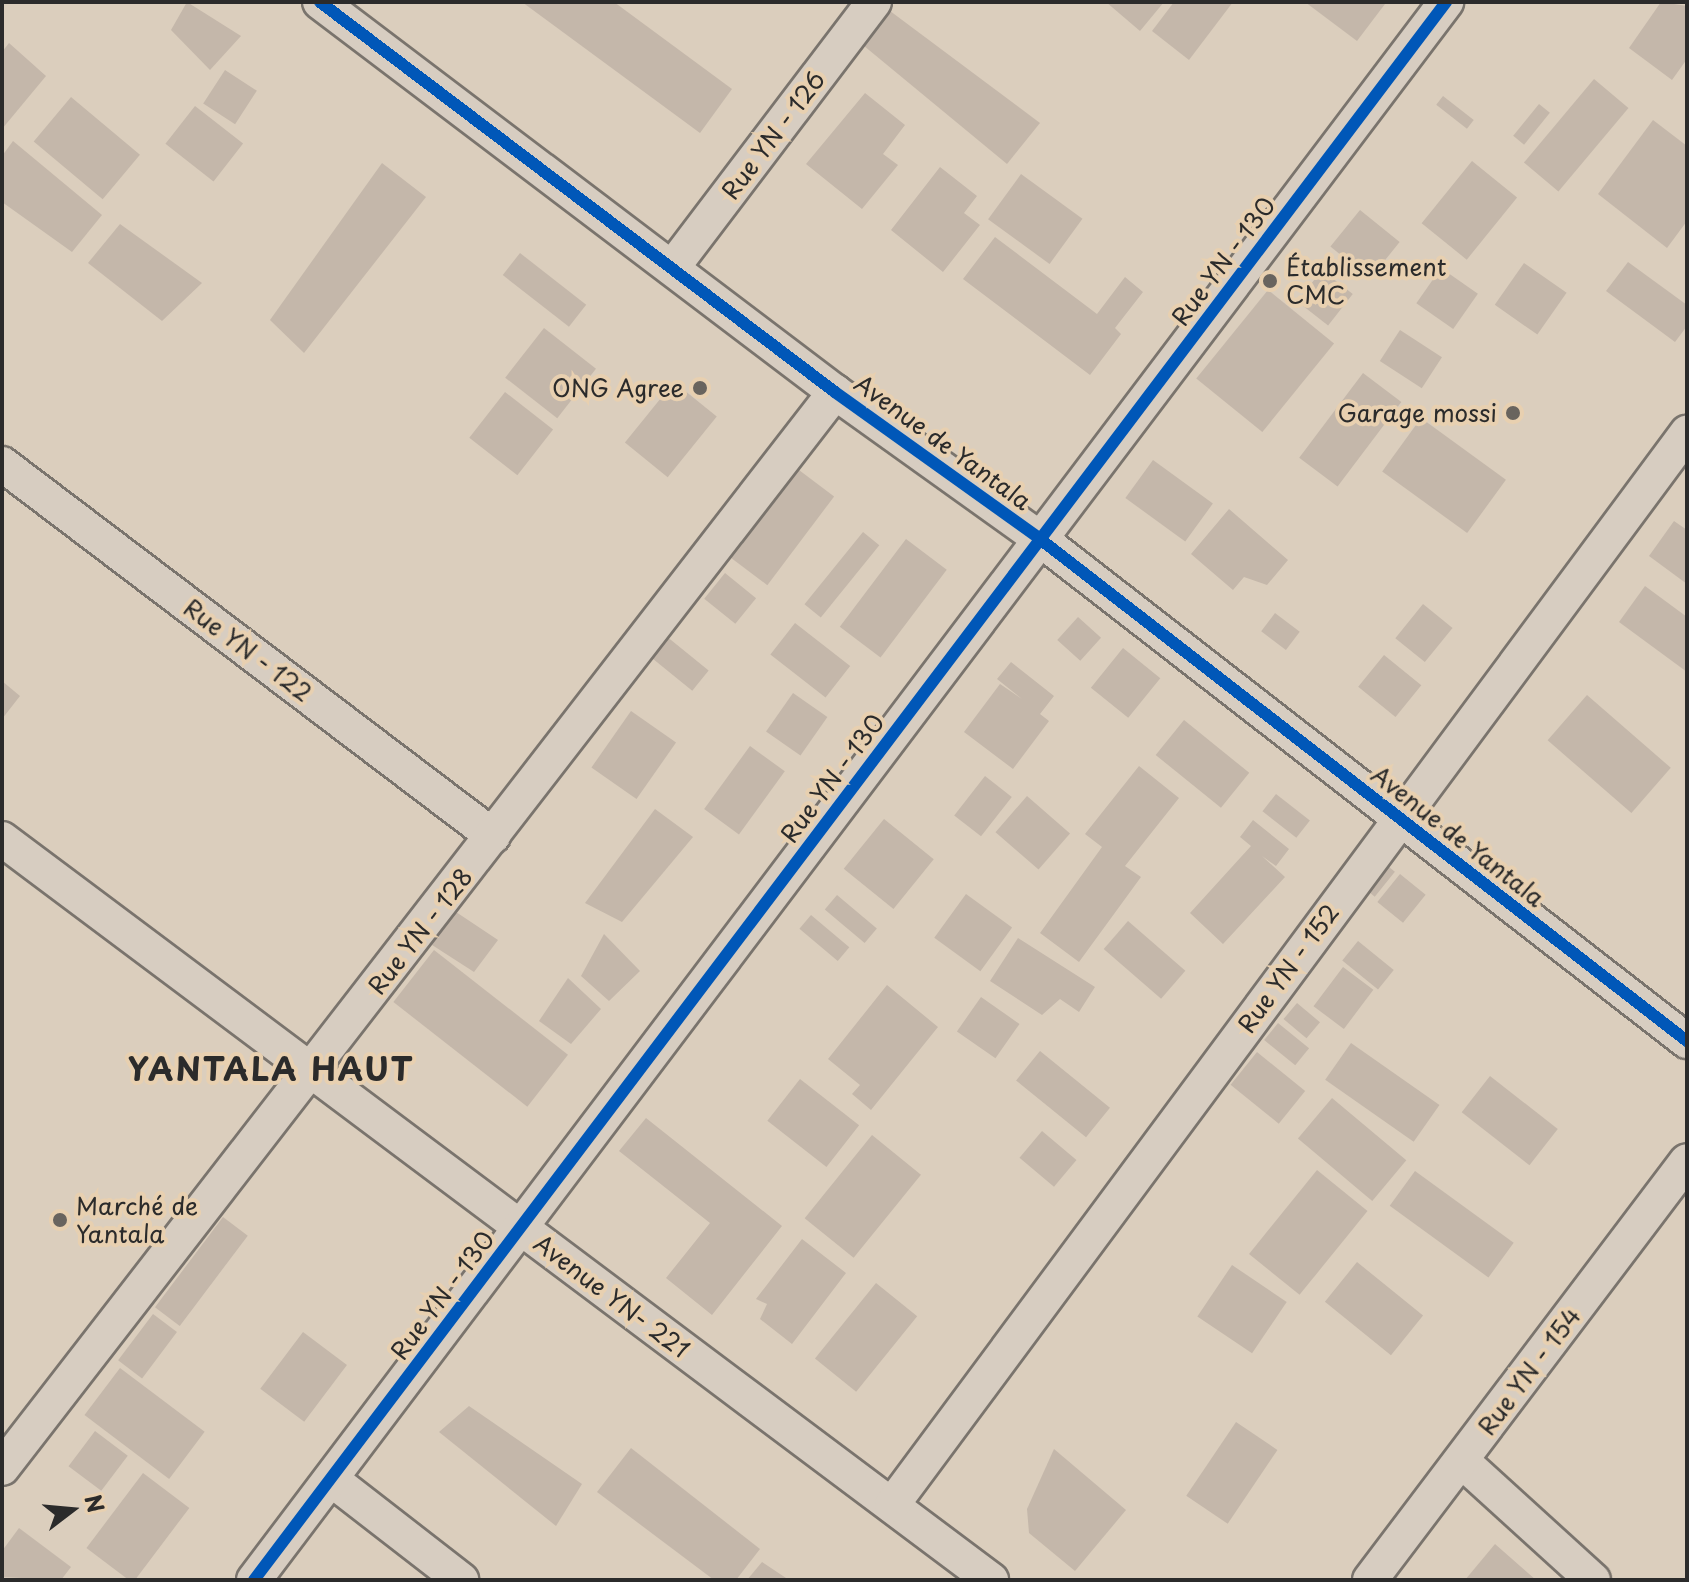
<!DOCTYPE html>
<html>
<head>
<meta charset="utf-8">
<style>
  body { margin:0 }
  #map { position:relative; width:1689px; height:1582px; overflow:hidden; background:#dbcebd; font-family:"Playpen Sans",sans-serif }
  div>[style] { position:absolute }
  [style*='--x'] { left:calc(var(--x)*1px); top:calc(var(--y)*1px); width:calc(var(--w)*1px); rotate:calc(var(--a)*1deg) }
  .building>* { inset:0; background:#c4b7aa; transform-origin:0 0 }
  .roads { filter:drop-shadow(2px 0 #7a746d) drop-shadow(-2px 0 #7a746d) drop-shadow(0 2px #7a746d) drop-shadow(0 -2px #7a746d) }
  .street>* { height:34px; margin:-17px; padding:0 17px; transform-origin:17px; border-radius:17px; background:#d7cdc1 }
  .cycleway>* { height:12px; margin:-6px; padding:0 6px; transform-origin:6px; border-radius:6px; background:#0057b8 }
  .dots>* { width:22px; height:22px; translate:-50% -50%; box-sizing:border-box; border:4px solid #e8d0b0; border-radius:50% }
  span { translate:-50% -50%; white-space:nowrap; text-align:center; line-height:1.15; -webkit-text-stroke:8px #e8d0b0; paint-order:stroke }
  .street-label { font-size:24px; color:#2b2b2b }
  .poi-label { font-size:24px; color:#2b2b2b }
  .left { translate:0 -50%; text-align:left }
  .right { translate:-100% -50%; text-align:right }
  .district-label { font-size:32px; color:#2b2b2b; font-weight:700; letter-spacing:2px }
  .frame { position:absolute; inset:0; border:4px solid #2b2b2b; pointer-events:none }
  .north { position:absolute; left:32px; top:1470px; width:80px; height:80px; -webkit-text-stroke:6px #e8d0b0; paint-order:stroke; rotate:74deg; font-size:22px; font-weight:700; line-height:32px; text-align:center; color:#2b2b2b }
  .north::after { content:''; display:block; margin:auto; width:28px; height:36px; background:#2b2b2b; clip-path:polygon(50% 0,100% 100%,50% 72%,0 100%) }
</style>
</head>
<body>
<div id="map">
  <div class="building">
    <div style="clip-path:polygon(187px 2px,241px 36px,210px 70px,171px 30px)"></div>
    <div style="clip-path:polygon(522px 2px,614px 2px,732px 89px,700px 133px)"></div>
    <div style="clip-path:polygon(878px 2px,1040px 123px,1007px 164px,852px 36px)"></div>
    <div style="clip-path:polygon(1106px 2px,1164px 2px,1140px 31px)"></div>
    <div style="clip-path:polygon(1174px 2px,1233px 2px,1189px 60px,1152px 31px)"></div>
    <div style="clip-path:polygon(1305px 2px,1382px 2px,1385px 4px,1357px 41px)"></div>
    <div style="clip-path:polygon(1661px 2px,1687px 6px,1687px 59px,1672px 80px,1629px 48px)"></div>
    <div style="clip-path:polygon(9px 43px,46px 76px,2px 129px,2px 52px)"></div>
    <div style="left:225px;top:70px;width:38px;height:40px;rotate:33deg"></div>
    <div style="left:1594px;top:79px;width:45px;height:109px;rotate:40deg"></div>
    <div style="clip-path:polygon(865px 93px,905px 125px,883px 154px,898px 165px,862px 209px,806px 164px)"></div>
    <div style="left:1443px;top:96px;width:39px;height:11px;rotate:38deg"></div>
    <div style="left:71px;top:97px;width:90px;height:58px;rotate:40deg"></div>
    <div style="left:1539px;top:104px;width:14px;height:41px;rotate:39deg"></div>
    <div style="left:195px;top:106px;width:61px;height:48px;rotate:38deg"></div>
    <div style="clip-path:polygon(1653px 120px,1687px 146px,1687px 221px,1667px 248px,1598px 194px)"></div>
    <div style="clip-path:polygon(13px 141px,102px 215px,72px 252px,2px 202px,2px 156px)"></div>
    <div style="left:1472px;top:161px;width:58px;height:80px;rotate:39deg"></div>
    <div style="clip-path:polygon(382px 163px,426px 197px,304px 353px,270px 320px)"></div>
    <div style="clip-path:polygon(940px 167px,977px 196px,964px 213px,980px 225px,943px 272px,891px 230px)"></div>
    <div style="left:1021px;top:174px;width:76px;height:56px;rotate:36deg"></div>
    <div style="left:1360px;top:210px;width:51px;height:47px;rotate:39deg"></div>
    <div style="clip-path:polygon(120px 224px,202px 283px,162px 321px,88px 263px)"></div>
    <div style="clip-path:polygon(995px 237px,1097px 314px,1125px 277px,1143px 292px,1115px 328px,1121px 334px,1090px 375px,963px 279px)"></div>
    <div style="left:520px;top:253px;width:84px;height:28px;rotate:38deg"></div>
    <div style="clip-path:polygon(1628px 262px,1687px 305px,1687px 326px,1675px 342px,1606px 291px)"></div>
    <div style="left:1524px;top:263px;width:52px;height:51px;rotate:35deg"></div>
    <div style="left:1441px;top:268px;width:45px;height:43px;rotate:35deg"></div>
    <div style="left:1322px;top:270px;width:39px;height:40px;rotate:38deg"></div>
    <div style="left:1268px;top:290px;width:85px;height:114px;rotate:39deg"></div>
    <div style="left:544px;top:328px;width:66px;height:63px;rotate:38deg"></div>
    <div style="left:1400px;top:330px;width:50px;height:37px;rotate:33deg"></div>
    <div style="left:1363px;top:373px;width:48px;height:106px;rotate:37deg"></div>
    <div style="left:674px;top:382px;width:55px;height:78px;rotate:39deg"></div>
    <div style="left:505px;top:392px;width:61px;height:58px;rotate:38deg"></div>
    <div style="left:1421px;top:418px;width:105px;height:66px;rotate:36deg"></div>
    <div style="left:1153px;top:460px;width:74px;height:47px;rotate:36deg"></div>
    <div style="left:795px;top:467px;width:49px;height:111px;rotate:37deg"></div>
    <div style="clip-path:polygon(1229px 509px,1288px 560px,1267px 585px,1244px 577px,1233px 590px,1191px 554px)"></div>
    <div style="clip-path:polygon(1674px 521px,1687px 530px,1687px 584px,1649px 556px)"></div>
    <div style="left:863px;top:532px;width:21px;height:93px;rotate:39deg"></div>
    <div style="left:906px;top:539px;width:51px;height:110px;rotate:37deg"></div>
    <div style="left:725px;top:573px;width:40px;height:33px;rotate:39deg"></div>
    <div style="clip-path:polygon(1645px 586px,1687px 617px,1687px 672px,1619px 622px)"></div>
    <div style="left:1423px;top:604px;width:38px;height:44px;rotate:39deg"></div>
    <div style="left:1275px;top:613px;width:31px;height:23px;rotate:37deg"></div>
    <div style="left:1078px;top:617px;width:31px;height:31px;rotate:42deg"></div>
    <div style="left:795px;top:623px;width:70px;height:40px;rotate:38deg"></div>
    <div style="left:655px;top:627px;width:69px;height:26px;rotate:39deg"></div>
    <div style="left:1123px;top:648px;width:48px;height:51px;rotate:39deg"></div>
    <div style="left:1384px;top:655px;width:48px;height:41px;rotate:39deg"></div>
    <div style="clip-path:polygon(1011px 662px,1054px 696px,1040px 714px,1049px 721px,1013px 769px,964px 732px,1000px 684px,1022px 699px,997px 679px)"></div>
    <div style="clip-path:polygon(2px 681px,20px 696px,2px 719px)"></div>
    <div style="left:793px;top:693px;width:42px;height:47px;rotate:35deg"></div>
    <div style="left:1587px;top:695px;width:111px;height:60px;rotate:41deg"></div>
    <div style="left:631px;top:711px;width:55px;height:69px;rotate:35deg"></div>
    <div style="left:1184px;top:720px;width:84px;height:45px;rotate:39deg"></div>
    <div style="left:750px;top:746px;width:43px;height:78px;rotate:36deg"></div>
    <div style="clip-path:polygon(1139px 766px,1179px 798px,1125px 866px,1141px 877px,1079px 962px,1040px 933px,1102px 847px,1085px 834px)"></div>
    <div style="left:985px;top:776px;width:34px;height:50px;rotate:38deg"></div>
    <div style="left:1276px;top:794px;width:43px;height:22px;rotate:38deg"></div>
    <div style="left:1027px;top:796px;width:57px;height:48px;rotate:41deg"></div>
    <div style="clip-path:polygon(655px 809px,693px 837px,622px 922px,585px 903px)"></div>
    <div style="left:884px;top:819px;width:64px;height:64px;rotate:39deg"></div>
    <div style="clip-path:polygon(1253px 820px,1289px 849px,1276px 866px,1262px 856px,1285px 877px,1223px 944px,1190px 913px,1251px 846px,1240px 837px)"></div>
    <div style="left:1384px;top:863px;width:14px;height:32px;rotate:39deg"></div>
    <div style="left:1400px;top:874px;width:33px;height:36px;rotate:39deg"></div>
    <div style="left:966px;top:894px;width:57px;height:54px;rotate:36deg"></div>
    <div style="left:837px;top:895px;width:52px;height:19px;rotate:40deg"></div>
    <div style="clip-path:polygon(456px 912px,498px 940px,474px 972px,429px 943px)"></div>
    <div style="left:811px;top:915px;width:50px;height:18px;rotate:40deg"></div>
    <div style="left:1128px;top:921px;width:76px;height:37px;rotate:41deg"></div>
    <div style="clip-path:polygon(604px 934px,640px 971px,609px 1001px,581px 976px)"></div>
    <div style="clip-path:polygon(1018px 938px,1095px 987px,1079px 1012px,1060px 999px,1042px 1015px,990px 981px)"></div>
    <div style="left:1358px;top:941px;width:46px;height:25px;rotate:39deg"></div>
    <div style="left:434px;top:950px;width:170px;height:66px;rotate:38deg"></div>
    <div style="left:1343px;top:967px;width:38px;height:49px;rotate:37deg"></div>
    <div style="clip-path:polygon(568px 978px,601px 1009px,571px 1044px,539px 1021px)"></div>
    <div style="clip-path:polygon(887px 985px,938px 1027px,871px 1110px,852px 1094px,860px 1085px,828px 1059px)"></div>
    <div style="left:981px;top:997px;width:47px;height:42px;rotate:35deg"></div>
    <div style="left:1297px;top:1003px;width:30px;height:21px;rotate:40deg"></div>
    <div style="left:1278px;top:1023px;width:40px;height:22px;rotate:39deg"></div>
    <div style="left:1351px;top:1043px;width:108px;height:45px;rotate:35deg"></div>
    <div style="left:1040px;top:1051px;width:90px;height:38px;rotate:39deg"></div>
    <div style="left:1257px;top:1052px;width:62px;height:42px;rotate:39deg"></div>
    <div style="left:1490px;top:1076px;width:86px;height:46px;rotate:38deg"></div>
    <div style="left:800px;top:1079px;width:75px;height:53px;rotate:38deg"></div>
    <div style="left:1332px;top:1098px;width:97px;height:53px;rotate:40deg"></div>
    <div style="clip-path:polygon(646px 1118px,782px 1226px,712px 1315px,666px 1278px,710px 1223px,619px 1151px)"></div>
    <div style="left:1042px;top:1131px;width:45px;height:35px;rotate:40deg"></div>
    <div style="left:872px;top:1135px;width:63px;height:107px;rotate:39deg"></div>
    <div style="left:1317px;top:1170px;width:65px;height:108px;rotate:39deg"></div>
    <div style="left:1415px;top:1171px;width:122px;height:43px;rotate:36deg"></div>
    <div style="left:223px;top:1217px;width:31px;height:113px;rotate:37deg"></div>
    <div style="clip-path:polygon(802px 1239px,846px 1273px,792px 1344px,760px 1319px,767px 1304px,756px 1299px)"></div>
    <div style="left:1357px;top:1262px;width:85px;height:51px;rotate:39deg"></div>
    <div style="left:1232px;top:1265px;width:66px;height:62px;rotate:34deg"></div>
    <div style="left:876px;top:1283px;width:53px;height:97px;rotate:39deg"></div>
    <div style="left:153px;top:1314px;width:30px;height:58px;rotate:37deg"></div>
    <div style="left:303px;top:1332px;width:55px;height:71px;rotate:37deg"></div>
    <div style="left:120px;top:1368px;width:106px;height:59px;rotate:37deg"></div>
    <div style="clip-path:polygon(469px 1406px,582px 1484px,556px 1526px,439px 1432px)"></div>
    <div style="left:1236px;top:1422px;width:50px;height:89px;rotate:34deg"></div>
    <div style="left:95px;top:1431px;width:41px;height:44px;rotate:37deg"></div>
    <div style="clip-path:polygon(631px 1448px,760px 1549px,736px 1580px,714px 1580px,597px 1492px)"></div>
    <div style="clip-path:polygon(1054px 1449px,1126px 1510px,1075px 1571px,1029px 1533px,1027px 1509px)"></div>
    <div style="left:143px;top:1473px;width:58px;height:94px;rotate:37deg"></div>
    <div style="clip-path:polygon(19px 1528px,71px 1567px,61px 1580px,2px 1577px,2px 1551px)"></div>
    <div style="clip-path:polygon(1495px 1544px,1536px 1580px,1465px 1580px)"></div>
    <div style="clip-path:polygon(762px 1562px,789px 1580px,747px 1580px)"></div>
  </div>
  <div class="roads">
    <div class="street">
      <div style="--x:320;--y:2;--w:646;--a:37.14"></div>
      <div style="--x:835;--y:392;--w:252;--a:35.6"></div>
      <div style="--x:1040;--y:539;--w:819;--a:37.81"></div>
      <div style="--x:672;--y:268;--w:334;--a:-52.8"></div>
      <div style="--x:2;--y:464;--w:616;--a:37.15"></div>
      <div style="--x:2;--y:839;--w:1236;--a:36.84"></div>
      <div style="--x:1462;--y:1461;--w:177;--a:42.3"></div>
      <div style="--x:2;--y:1468;--w:1361;--a:-52.25"></div>
      <div style="--x:331;--y:1479;--w:165;--a:37.8"></div>
      <div style="--x:892;--y:1505;--w:1335;--a:-53.44"></div>
      <div style="--x:254;--y:1580;--w:1978;--a:-52.93"></div>
      <div style="--x:1370;--y:1580;--w:525;--a:-52.89"></div>
    </div>
  </div>
  <div class="cycleway">
    <div style="--x:320;--y:2;--w:646;--a:37.14"></div>
    <div style="--x:835;--y:392;--w:252;--a:35.6"></div>
    <div style="--x:1040;--y:539;--w:819;--a:37.81"></div>
    <div style="--x:254;--y:1580;--w:1978;--a:-52.93"></div>
  </div>
  <div class="dots">
    <div style="left:1270px;top:281px;background:#69645e"></div>
    <div style="left:700px;top:388px;background:#69645e"></div>
    <div style="left:1513px;top:413px;background:#69645e"></div>
    <div style="left:60px;top:1220px;background:#69645e"></div>
  </div>
  <div class="street-label">
    <span style="left:773px;top:135px;rotate:-53deg">Rue YN - 126</span>
    <span style="left:1223px;top:261px;rotate:-53deg">Rue YN - 130</span>
    <span style="left:943px;top:442px;rotate:36deg">Avenue de Yantala</span>
    <span style="left:248px;top:650px;rotate:37deg">Rue YN - 122</span>
    <span style="left:832px;top:778px;rotate:-53deg">Rue YN - 130</span>
    <span style="left:1458px;top:836px;rotate:38deg">Avenue de Yantala</span>
    <span style="left:420px;top:931px;rotate:-52deg">Rue YN - 128</span>
    <span style="left:1288px;top:968px;rotate:-54deg">Rue YN - 152</span>
    <span style="left:442px;top:1295px;rotate:-53deg">Rue YN - 130</span>
    <span style="left:612px;top:1296px;rotate:37deg">Avenue YN- 221</span>
    <span style="left:1529px;top:1371px;rotate:-53deg">Rue YN - 154</span>
  </div>
  <div class="poi-label">
    <span class="left" style="left:1286px;top:281px">Établissement<br>CMC</span>
    <span class="right" style="left:684px;top:388px">ONG Agree</span>
    <span class="right" style="left:1497px;top:413px">Garage mossi</span>
    <span class="left" style="left:76px;top:1220px">Marché de<br>Yantala</span>
  </div>
  <div class="district-label">
    <span style="left:271px;top:1068px">YANTALA HAUT</span>
  </div>
  <div class="frame"></div>
  <div class="north">N</div>
</div>
</body>
</html>
